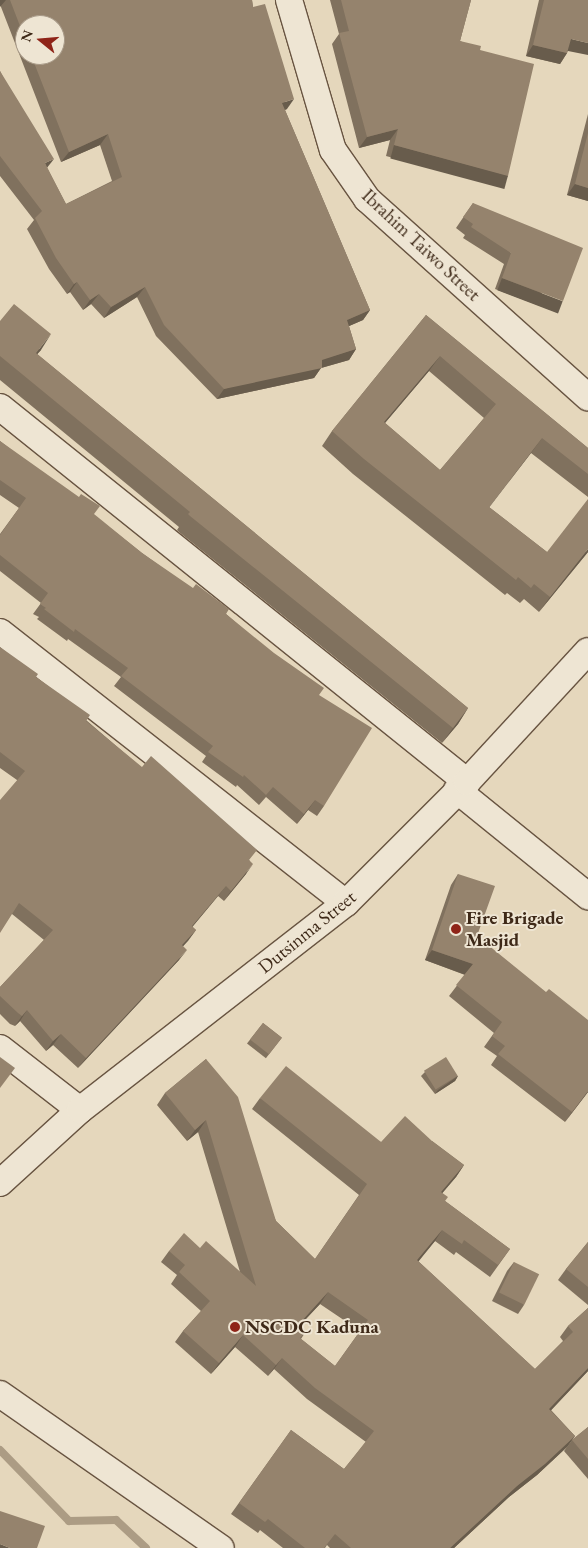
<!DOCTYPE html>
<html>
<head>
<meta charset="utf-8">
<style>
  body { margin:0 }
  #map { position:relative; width:588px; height:1548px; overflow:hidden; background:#e5d7bc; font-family:"EB Garamond",serif }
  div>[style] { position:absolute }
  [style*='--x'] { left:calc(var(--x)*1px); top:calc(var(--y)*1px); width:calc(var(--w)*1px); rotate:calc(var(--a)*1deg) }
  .stream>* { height:8px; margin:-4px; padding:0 4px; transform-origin:4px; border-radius:4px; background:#ac9c84 }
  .roads { filter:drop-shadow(1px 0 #685441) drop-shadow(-1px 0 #685441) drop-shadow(0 1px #685441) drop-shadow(0 -1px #685441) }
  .minor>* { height:26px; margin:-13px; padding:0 13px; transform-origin:13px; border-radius:13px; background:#eee5d3 }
  .wall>* { inset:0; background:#80715e; transform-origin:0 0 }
  .shaded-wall>* { inset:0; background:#685c4c; transform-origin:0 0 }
  .building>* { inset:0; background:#95836d; transform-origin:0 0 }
  .dots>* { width:14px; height:14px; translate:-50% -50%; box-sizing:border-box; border:2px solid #eee5d3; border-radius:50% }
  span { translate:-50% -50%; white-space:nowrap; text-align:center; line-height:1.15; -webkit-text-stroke:4px #eee5d3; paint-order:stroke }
  .street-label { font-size:19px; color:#3e2918 }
  .poi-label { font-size:19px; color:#3e2918; font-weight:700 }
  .left { translate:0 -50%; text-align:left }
  .north { position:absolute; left:15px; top:15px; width:50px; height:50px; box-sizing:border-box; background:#eee5d3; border:1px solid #a89a88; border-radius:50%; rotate:287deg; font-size:14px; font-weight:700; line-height:20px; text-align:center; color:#3e2918 }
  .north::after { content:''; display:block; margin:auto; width:18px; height:22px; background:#8f2418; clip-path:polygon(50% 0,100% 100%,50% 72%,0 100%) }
</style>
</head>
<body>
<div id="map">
  <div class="stream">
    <div style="--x:0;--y:1450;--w:99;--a:45.8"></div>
    <div style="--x:69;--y:1521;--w:47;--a:-1.2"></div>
    <div style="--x:116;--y:1520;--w:41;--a:43"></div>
  </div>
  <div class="roads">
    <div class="minor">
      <div style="--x:289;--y:0;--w:156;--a:73.7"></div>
      <div style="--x:333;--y:150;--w:60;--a:55.2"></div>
      <div style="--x:367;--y:199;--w:297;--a:41.9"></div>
      <div style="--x:0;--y:407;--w:599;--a:38.76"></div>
      <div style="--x:0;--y:632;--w:439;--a:38.1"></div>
      <div style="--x:457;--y:790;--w:169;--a:39"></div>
      <div style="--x:0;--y:1048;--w:101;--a:37.8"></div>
      <div style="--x:0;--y:1183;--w:108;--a:-42.4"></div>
      <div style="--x:80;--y:1110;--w:337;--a:-37.9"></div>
      <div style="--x:346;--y:903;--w:171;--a:-45"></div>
      <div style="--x:467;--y:782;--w:178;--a:-47.3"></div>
      <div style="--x:0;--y:1394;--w:269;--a:34.9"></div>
    </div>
  </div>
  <div class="wall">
    <div style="clip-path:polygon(evenodd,0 0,252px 0,253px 7px,287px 109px,285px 110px,370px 310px,363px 320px,349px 326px,356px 349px,349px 360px,321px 368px,314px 378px,217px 399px,156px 336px,137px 297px,104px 318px,91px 304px,83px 310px,70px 292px,67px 294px,49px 269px,27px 229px,34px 220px,0 176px,0 71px,47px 168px,66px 204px,112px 181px,100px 145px,61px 162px,1px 7px,0 0,25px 25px,55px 55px,25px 55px,25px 25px)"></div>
    <div style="clip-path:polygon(330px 0,471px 0,460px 41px,480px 50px,508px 176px,500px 187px,386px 156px,390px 140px,359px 148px,332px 44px,339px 34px)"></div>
    <div style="clip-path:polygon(539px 0,588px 0,567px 53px,560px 64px,526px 56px)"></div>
    <div style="clip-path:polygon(588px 114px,588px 201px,567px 195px)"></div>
    <div style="clip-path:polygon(473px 203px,556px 312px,495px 289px,504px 264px,463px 238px,465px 235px,456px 228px)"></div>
    <div style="clip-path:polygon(evenodd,426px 315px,588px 448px,588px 497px,531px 453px,489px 507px,547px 552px,588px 552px,539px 612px,524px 599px,520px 603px,507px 593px,505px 595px,353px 474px,322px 446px,332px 431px,426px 315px,429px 371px,484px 418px,440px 470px,385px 423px,429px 371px)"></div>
    <div style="clip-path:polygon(0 321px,41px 350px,37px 354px,468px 708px,458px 724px,442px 743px,179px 532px,177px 530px,179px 527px,0 380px)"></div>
    <div style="clip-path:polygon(0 441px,142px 553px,226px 614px,319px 695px,324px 806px,317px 816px,308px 810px,297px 824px,266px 797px,259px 805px,237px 785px,236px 787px,202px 762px,206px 756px,114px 686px,121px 677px,68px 639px,67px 641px,37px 619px,39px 617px,33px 614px,41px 603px,0 571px,0 534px,19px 508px,0 495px)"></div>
    <div style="clip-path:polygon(0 647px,36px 677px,250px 861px,246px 874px,224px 901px,218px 896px,192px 927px,196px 930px,183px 946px,179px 960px,78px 1068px,53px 1045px,46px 1051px,20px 1021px,15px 1026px,10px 1024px,0 1014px,0 987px,44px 940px,12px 914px,17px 780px,0 768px)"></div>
    <div style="clip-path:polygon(458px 874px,477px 936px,588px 1092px,565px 1122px,491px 1065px,497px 1056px,484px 1047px,494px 1033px,449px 996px,465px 975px,425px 960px,451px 885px)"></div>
    <div style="left:263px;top:1023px;width:24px;height:26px;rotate:38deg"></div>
    <div style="clip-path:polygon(evenodd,206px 1059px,276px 1221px,315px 1259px,359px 1195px,252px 1109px,260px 1098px,381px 1142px,432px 1141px,464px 1165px,456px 1177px,442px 1193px,445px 1201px,510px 1249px,490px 1277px,456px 1252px,454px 1255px,435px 1241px,418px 1261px,535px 1369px,563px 1341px,560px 1337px,568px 1326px,588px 1308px,588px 1371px,551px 1410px,575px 1436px,567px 1447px,537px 1475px,509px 1497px,454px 1548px,330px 1548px,327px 1545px,325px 1548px,283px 1548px,260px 1530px,258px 1533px,231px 1514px,291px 1430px,344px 1469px,366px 1442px,307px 1399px,274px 1369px,268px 1376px,235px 1347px,211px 1374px,175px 1342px,183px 1331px,201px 1311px,171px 1284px,177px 1275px,161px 1262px,169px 1251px,200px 1248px,240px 1272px,198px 1132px,187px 1141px,157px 1105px,165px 1093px,206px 1059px,320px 1304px,360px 1331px,335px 1366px,301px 1339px,306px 1331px,300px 1325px,320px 1304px)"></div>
    <div style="clip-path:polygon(425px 1072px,458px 1076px,455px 1081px,435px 1094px,421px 1076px)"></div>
    <div style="clip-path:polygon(588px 1242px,588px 1305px,558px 1280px,566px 1269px)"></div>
    <div style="clip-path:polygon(514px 1262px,524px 1305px,518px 1314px,492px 1301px,507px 1271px)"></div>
    <div style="clip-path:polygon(588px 1427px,588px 1479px,564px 1451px,572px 1440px)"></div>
  </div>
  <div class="shaded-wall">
    <div style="clip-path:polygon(0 0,6px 0,0 7px)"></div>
    <div style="clip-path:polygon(571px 39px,588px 43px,588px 55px,563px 50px)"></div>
    <div style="clip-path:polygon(533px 45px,567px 53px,560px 64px,526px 56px)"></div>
    <div style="clip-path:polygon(294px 99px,287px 109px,275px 113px,282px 103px)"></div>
    <div style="clip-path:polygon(398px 129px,390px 140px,359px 148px,367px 137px)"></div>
    <div style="clip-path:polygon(108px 134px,100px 145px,61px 162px,69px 152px)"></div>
    <div style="left:394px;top:145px;width:118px;height:14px;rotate:15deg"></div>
    <div style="clip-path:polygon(54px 159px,46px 169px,45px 163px)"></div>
    <div style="clip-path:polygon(575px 184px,588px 188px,588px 201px,567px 195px)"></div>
    <div style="left:502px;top:278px;width:65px;height:13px;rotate:21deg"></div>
    <div style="clip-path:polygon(77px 282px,70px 292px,67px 294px,74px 284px)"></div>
    <div style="clip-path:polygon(145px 287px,137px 297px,104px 318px,111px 307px)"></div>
    <div style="clip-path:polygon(99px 294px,91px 304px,83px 310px,90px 300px)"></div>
    <div style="clip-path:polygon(370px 310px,363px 320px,340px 330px,347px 320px)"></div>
    <div style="clip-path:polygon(51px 334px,41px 350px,25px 368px,36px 353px)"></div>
    <div style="clip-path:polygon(356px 349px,349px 360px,321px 368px,314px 378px,217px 399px,224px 389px)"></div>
    <div style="clip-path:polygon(440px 356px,429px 371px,373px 437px,384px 422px)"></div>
    <div style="clip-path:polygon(542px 438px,531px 453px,478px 522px,489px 507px)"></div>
    <div style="clip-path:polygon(588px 549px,588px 552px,539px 612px,550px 597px)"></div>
    <div style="clip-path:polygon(468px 708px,458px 724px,442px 743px,453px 728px)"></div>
    <div style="clip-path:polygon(315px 800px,308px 810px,297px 824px,304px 814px)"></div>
    <div style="clip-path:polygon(253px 864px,246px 874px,224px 901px,231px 891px)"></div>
    <div style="clip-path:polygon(226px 886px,218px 896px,184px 937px,192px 926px)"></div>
    <div style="clip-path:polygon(196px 930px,188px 941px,174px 956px,182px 945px)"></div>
    <div style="clip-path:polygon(187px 950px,179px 960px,78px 1068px,86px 1058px)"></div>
    <div style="clip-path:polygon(432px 950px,473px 964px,466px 975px,425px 960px)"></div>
    <div style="clip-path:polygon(27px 1010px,20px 1021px,15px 1026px,22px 1016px)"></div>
    <div style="clip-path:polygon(61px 1034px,53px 1045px,46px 1051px,53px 1041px)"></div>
    <div style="clip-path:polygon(458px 1076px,455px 1081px,435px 1094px,438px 1090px)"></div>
    <div style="clip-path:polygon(588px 1091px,588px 1092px,565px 1122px,572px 1112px)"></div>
    <div style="clip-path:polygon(206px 1120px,198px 1132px,187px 1141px,195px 1130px)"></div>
    <div style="clip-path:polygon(464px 1165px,456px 1177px,434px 1203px,441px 1192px)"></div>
    <div style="clip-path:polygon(442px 1230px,435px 1241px,410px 1272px,417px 1260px)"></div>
    <div style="clip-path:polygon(328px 1292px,320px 1304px,291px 1335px,299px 1324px)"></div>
    <div style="clip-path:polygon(243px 1335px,235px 1347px,211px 1374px,219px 1363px)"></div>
    <div style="clip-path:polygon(282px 1358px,274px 1369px,268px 1376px,276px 1365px)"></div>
    <div style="clip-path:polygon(588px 1368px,588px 1371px,542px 1420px,549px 1409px)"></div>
    <div style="clip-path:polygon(575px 1436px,567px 1447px,537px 1475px,509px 1497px,454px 1548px,450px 1548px,517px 1486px)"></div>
    <div style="clip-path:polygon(0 1544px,10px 1548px,0 1548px)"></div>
  </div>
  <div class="building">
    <div style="clip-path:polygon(10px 0,252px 0,253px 7px,265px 4px,294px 99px,282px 103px,370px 310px,347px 320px,356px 349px,322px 360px,322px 368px,224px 389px,164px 325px,145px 287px,111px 307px,99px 294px,90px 300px,77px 282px,74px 284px,56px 258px,35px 218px,42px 211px,0 156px,0 71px,54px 159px,45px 163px,66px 204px,122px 177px,108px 134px,69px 152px,31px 55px,55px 55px,55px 25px,25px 25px,25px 39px)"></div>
    <div style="clip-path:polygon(341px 0,471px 0,460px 41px,481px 46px,480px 50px,534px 64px,508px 176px,394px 145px,398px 129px,367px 137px,339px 33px,349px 31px)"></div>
    <div style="clip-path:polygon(544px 0,588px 0,588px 43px,571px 39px,567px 53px,533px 45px)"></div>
    <div style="clip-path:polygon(588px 133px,588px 188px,575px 184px)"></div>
    <div style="clip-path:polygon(473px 203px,583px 248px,563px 301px,502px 278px,511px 253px,471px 227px,473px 224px,463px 217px)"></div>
    <div style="clip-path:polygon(14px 304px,51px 334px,36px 353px,468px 708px,453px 728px,190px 516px,188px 514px,190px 512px,0 356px,0 321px)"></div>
    <div style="clip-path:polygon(evenodd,426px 315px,588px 448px,588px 474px,542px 438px,489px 507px,547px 552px,588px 499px,588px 549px,550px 597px,534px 584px,531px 588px,518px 577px,516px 580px,364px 459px,332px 431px,426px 315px,440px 356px,496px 404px,440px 470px,384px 422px,440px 356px)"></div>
    <div style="clip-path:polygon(0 441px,79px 497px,81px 494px,100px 506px,94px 514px,142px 553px,193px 588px,196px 584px,229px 609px,226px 614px,274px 653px,324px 688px,319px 695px,372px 728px,324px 806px,315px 800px,304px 814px,273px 787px,266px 795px,244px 775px,243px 777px,208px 752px,213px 746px,121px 676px,128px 668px,75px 629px,74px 632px,44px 609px,46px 608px,40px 604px,48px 593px,0 555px,0 535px,26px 498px,0 480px)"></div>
    <div style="clip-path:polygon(0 647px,38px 674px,36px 677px,90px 715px,86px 721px,142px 767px,151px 756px,257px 850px,249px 860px,253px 864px,231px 891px,226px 886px,192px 926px,196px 930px,182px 945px,187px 950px,86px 1058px,61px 1034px,53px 1041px,27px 1010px,22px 1016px,18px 1013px,0 996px,0 987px,53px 930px,19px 903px,0 933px,0 800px,25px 771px,0 752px)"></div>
    <div style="clip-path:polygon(458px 874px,495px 886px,477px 936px,546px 992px,549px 989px,588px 1020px,588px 1091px,572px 1112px,498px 1054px,505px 1046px,492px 1036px,502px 1022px,456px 985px,473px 964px,432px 950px)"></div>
    <div style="left:263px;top:1023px;width:24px;height:21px;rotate:38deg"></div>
    <div style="clip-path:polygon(0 1057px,15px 1068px,0 1088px)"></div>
    <div style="left:446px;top:1057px;width:22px;height:26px;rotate:58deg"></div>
    <div style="clip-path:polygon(evenodd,206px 1059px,238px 1097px,276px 1221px,315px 1259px,367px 1184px,260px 1098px,286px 1066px,381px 1142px,405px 1116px,432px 1141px,464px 1165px,441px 1192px,448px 1197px,445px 1201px,510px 1249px,498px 1265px,464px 1240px,462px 1244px,442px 1230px,417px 1260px,535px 1369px,573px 1332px,568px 1326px,588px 1308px,588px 1368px,549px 1409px,575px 1436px,545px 1464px,517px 1486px,450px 1548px,351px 1548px,335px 1534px,324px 1548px,305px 1548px,268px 1519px,265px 1522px,239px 1503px,291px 1430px,344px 1469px,374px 1431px,315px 1388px,282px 1358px,276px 1365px,243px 1335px,219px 1363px,183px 1331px,210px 1301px,179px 1272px,185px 1265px,169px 1251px,184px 1233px,200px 1248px,206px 1241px,256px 1286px,206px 1120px,195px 1130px,165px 1093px,206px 1059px,328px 1292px,368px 1320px,335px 1366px,300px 1338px,306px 1331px,299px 1324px,328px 1292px)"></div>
    <div style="clip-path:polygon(588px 1242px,588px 1287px,566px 1269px)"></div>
    <div style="left:514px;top:1262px;width:28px;height:34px;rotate:26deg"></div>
    <div style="clip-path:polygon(588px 1427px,588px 1459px,572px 1440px)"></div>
    <div style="clip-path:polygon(0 1511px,45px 1526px,37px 1548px,10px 1548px,0 1544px)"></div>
  </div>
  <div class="dots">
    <div style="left:456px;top:929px;background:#8f2418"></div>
    <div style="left:235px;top:1327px;background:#8f2418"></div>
  </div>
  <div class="street-label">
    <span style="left:421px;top:245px;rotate:43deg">Ibrahim Taiwo Street</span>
    <span style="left:307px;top:932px;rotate:-39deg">Dutsinma Street</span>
  </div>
  <div class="poi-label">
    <span class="left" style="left:466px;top:929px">Fire Brigade<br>Masjid</span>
    <span class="left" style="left:245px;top:1327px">NSCDC Kaduna</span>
  </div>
  <div class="north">N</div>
</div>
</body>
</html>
